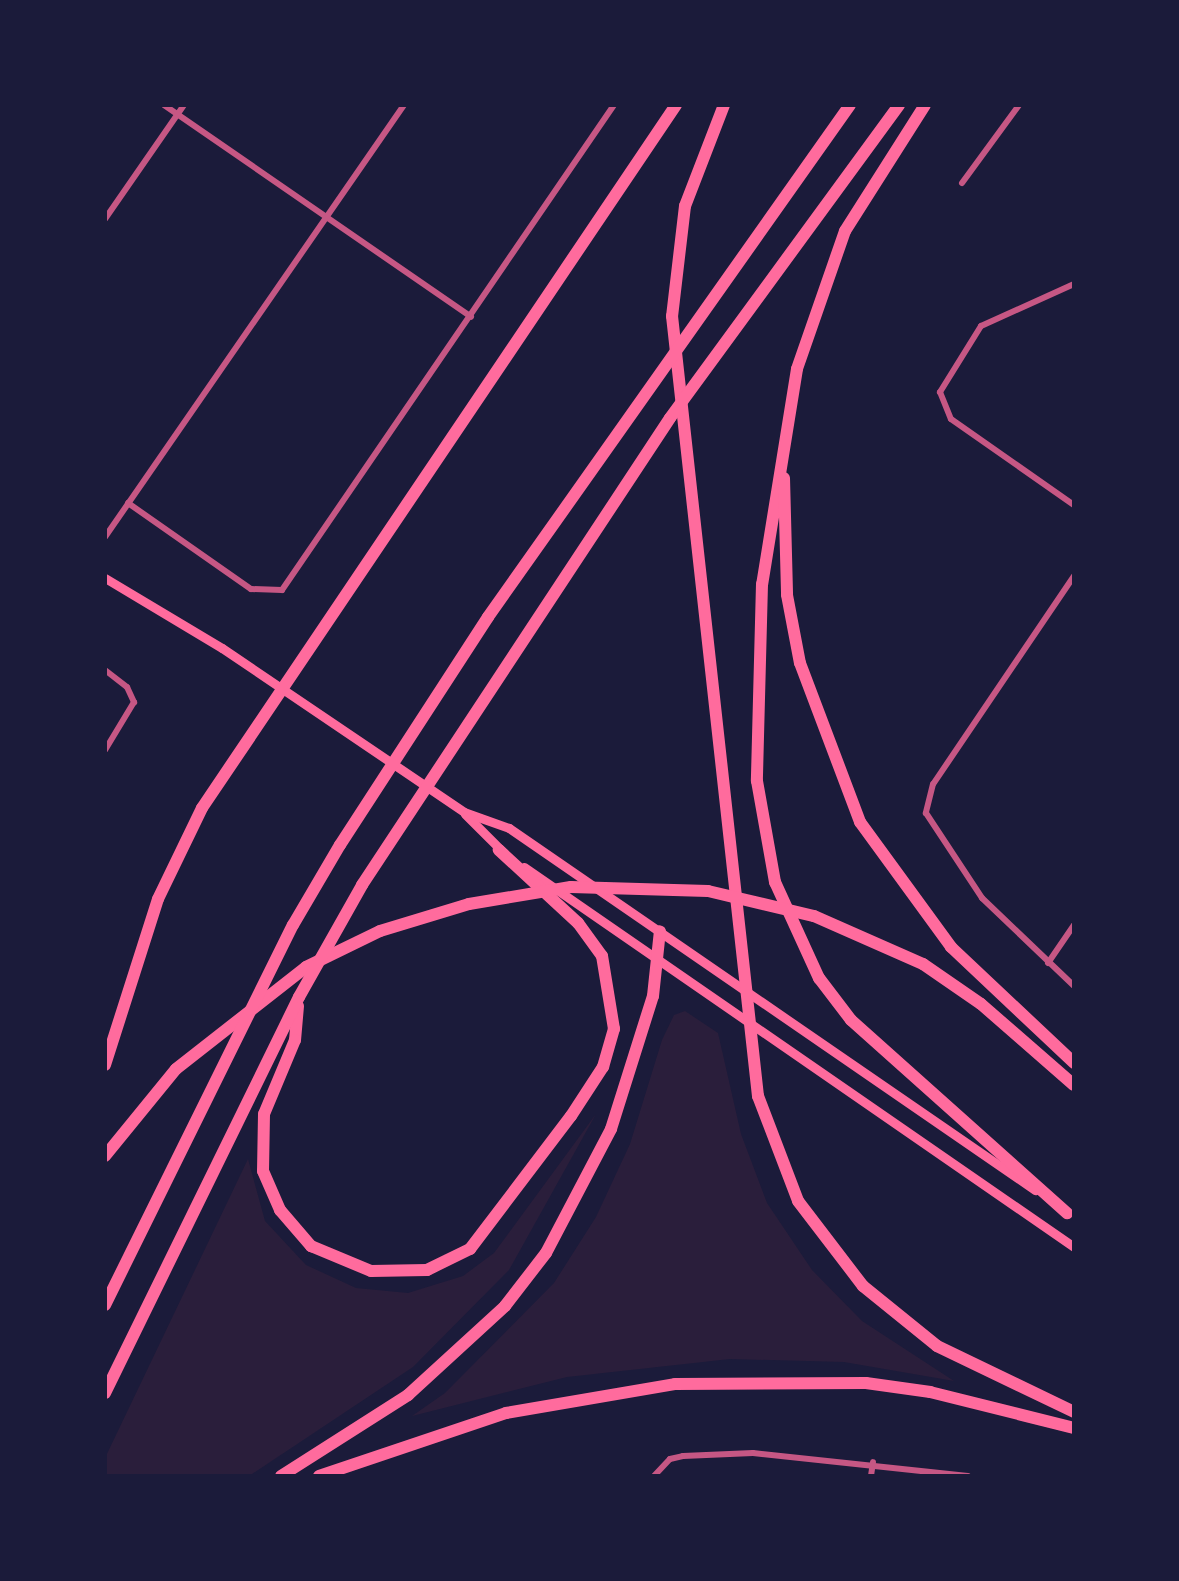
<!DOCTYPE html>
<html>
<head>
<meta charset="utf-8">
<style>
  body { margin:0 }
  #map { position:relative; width:1179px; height:1581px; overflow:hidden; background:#1b1b3a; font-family:Inter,sans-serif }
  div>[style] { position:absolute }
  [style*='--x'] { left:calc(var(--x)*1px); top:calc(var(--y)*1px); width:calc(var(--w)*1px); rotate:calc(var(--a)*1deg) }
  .green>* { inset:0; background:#2a1e3b }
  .minor>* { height:6px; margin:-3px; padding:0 3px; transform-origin:3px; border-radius:3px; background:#c65784 }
  .secondary>* { height:9px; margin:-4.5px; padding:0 4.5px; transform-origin:4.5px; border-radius:4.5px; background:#ff6b9d }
  .motorway>* { height:12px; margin:-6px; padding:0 6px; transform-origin:6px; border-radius:6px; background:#ff6b9d }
  span { translate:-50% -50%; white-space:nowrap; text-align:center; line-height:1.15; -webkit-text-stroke:5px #1b1b3a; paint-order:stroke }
  .frame { position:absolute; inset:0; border:107px solid #1b1b3a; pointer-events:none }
</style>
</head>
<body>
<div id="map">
  <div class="green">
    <div style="clip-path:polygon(685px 1011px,718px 1033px,741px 1134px,767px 1203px,812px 1270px,862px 1321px,954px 1381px,844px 1362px,730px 1359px,567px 1377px,412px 1416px,445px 1393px,554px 1283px,596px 1217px,630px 1144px,662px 1040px,674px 1015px)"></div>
    <div style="clip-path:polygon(596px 1114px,509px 1270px,413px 1367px,249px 1476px,105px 1476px,105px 1458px,248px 1159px,265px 1221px,306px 1265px,356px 1288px,408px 1293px,463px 1276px,494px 1253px)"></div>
  </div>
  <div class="minor">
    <div style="--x:164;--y:105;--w:373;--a:34.6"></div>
    <div style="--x:962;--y:183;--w:97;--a:-53.8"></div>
    <div style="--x:105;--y:219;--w:139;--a:-55.3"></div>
    <div style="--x:1074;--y:284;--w:102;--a:155.7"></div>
    <div style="--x:981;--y:326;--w:78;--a:121.8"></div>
    <div style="--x:940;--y:392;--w:29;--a:68"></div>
    <div style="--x:951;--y:419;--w:150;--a:35"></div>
    <div style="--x:128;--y:503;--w:150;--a:35"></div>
    <div style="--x:251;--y:589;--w:31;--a:2"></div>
    <div style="--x:282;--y:590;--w:588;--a:-55.61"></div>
    <div style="--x:105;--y:537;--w:525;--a:-55.31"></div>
    <div style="--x:1074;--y:576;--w:251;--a:124.1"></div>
    <div style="--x:933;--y:784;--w:30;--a:104"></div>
    <div style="--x:926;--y:813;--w:102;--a:56.6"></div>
    <div style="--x:982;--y:898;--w:127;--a:43.7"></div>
    <div style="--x:105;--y:670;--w:28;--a:38"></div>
    <div style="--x:127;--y:687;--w:17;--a:65"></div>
    <div style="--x:134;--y:702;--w:56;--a:121.1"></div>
    <div style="--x:1048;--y:963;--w:46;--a:-55.6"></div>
    <div style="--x:654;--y:1476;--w:23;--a:-47"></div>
    <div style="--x:670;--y:1459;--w:13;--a:-13"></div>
    <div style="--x:683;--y:1456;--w:70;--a:-2.5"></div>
    <div style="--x:753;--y:1453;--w:216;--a:6.1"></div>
    <div style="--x:871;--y:1476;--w:14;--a:-82"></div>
  </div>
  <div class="secondary">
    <div style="--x:105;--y:578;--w:136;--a:30.9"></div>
    <div style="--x:222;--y:648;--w:292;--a:34.1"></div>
    <div style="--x:464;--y:812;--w:48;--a:19.6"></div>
    <div style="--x:509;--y:828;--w:639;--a:34.54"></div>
    <div style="--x:465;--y:814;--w:55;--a:45"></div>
    <div style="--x:524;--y:867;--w:669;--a:34.64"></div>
  </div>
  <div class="motorway">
    <div style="--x:724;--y:105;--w:108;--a:111.1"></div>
    <div style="--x:685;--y:206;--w:111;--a:96.7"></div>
    <div style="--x:672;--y:316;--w:785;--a:83.71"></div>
    <div style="--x:758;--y:1096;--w:112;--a:69.1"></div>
    <div style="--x:798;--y:1201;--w:107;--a:52.6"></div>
    <div style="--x:863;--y:1286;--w:95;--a:39"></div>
    <div style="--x:937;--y:1346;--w:152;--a:25.7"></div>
    <div style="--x:925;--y:105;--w:149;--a:122.4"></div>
    <div style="--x:845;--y:231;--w:146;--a:109.2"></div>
    <div style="--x:797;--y:369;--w:218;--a:99.2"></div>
    <div style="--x:762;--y:584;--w:197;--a:91.5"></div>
    <div style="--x:757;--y:781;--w:103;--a:79.9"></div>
    <div style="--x:775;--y:882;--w:106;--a:65.4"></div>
    <div style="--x:819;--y:978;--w:53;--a:52.7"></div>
    <div style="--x:851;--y:1020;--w:290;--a:41.8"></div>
    <div style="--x:784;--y:478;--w:117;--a:88.5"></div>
    <div style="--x:787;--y:595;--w:69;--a:79.2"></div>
    <div style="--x:800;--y:663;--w:170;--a:69.3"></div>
    <div style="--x:860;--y:822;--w:155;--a:53.9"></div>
    <div style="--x:951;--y:947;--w:169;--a:43.3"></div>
    <div style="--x:298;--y:1006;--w:34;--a:95"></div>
    <div style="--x:295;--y:1040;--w:80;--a:112.7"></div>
    <div style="--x:264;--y:1114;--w:57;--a:91"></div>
    <div style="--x:263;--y:1171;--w:43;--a:66.4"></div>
    <div style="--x:280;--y:1210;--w:48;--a:49.3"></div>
    <div style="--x:311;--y:1246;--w:65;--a:22.6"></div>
    <div style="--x:371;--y:1271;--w:56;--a:-1"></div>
    <div style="--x:427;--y:1270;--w:48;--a:-26"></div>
    <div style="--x:470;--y:1249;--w:167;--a:-52.8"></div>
    <div style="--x:571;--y:1116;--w:59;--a:-56.9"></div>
    <div style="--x:603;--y:1067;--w:40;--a:-74"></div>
    <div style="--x:614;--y:1029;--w:74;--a:-99.3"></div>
    <div style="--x:602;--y:956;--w:41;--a:-126"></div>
    <div style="--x:578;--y:923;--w:108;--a:-137.3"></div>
    <div style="--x:105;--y:1065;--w:174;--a:-72.3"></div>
    <div style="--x:158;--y:899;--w:101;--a:-64.2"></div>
    <div style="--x:202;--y:808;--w:848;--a:-56.01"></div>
    <div style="--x:105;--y:1156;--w:112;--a:-50.8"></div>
    <div style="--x:176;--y:1069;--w:165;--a:-38.1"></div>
    <div style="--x:306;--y:967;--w:82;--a:-25.9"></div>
    <div style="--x:380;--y:931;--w:93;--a:-16.9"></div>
    <div style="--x:469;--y:904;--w:103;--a:-9.5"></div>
    <div style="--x:571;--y:887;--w:137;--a:1.7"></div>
    <div style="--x:708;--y:891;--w:109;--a:13.3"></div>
    <div style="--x:814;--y:916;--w:119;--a:23.8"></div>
    <div style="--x:923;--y:964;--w:70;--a:34.6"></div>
    <div style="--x:981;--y:1004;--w:123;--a:41.1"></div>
    <div style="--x:105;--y:1305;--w:424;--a:-63.7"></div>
    <div style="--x:293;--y:925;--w:93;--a:-59.6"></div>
    <div style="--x:340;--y:845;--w:272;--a:-57"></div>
    <div style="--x:488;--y:617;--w:627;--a:-54.74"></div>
    <div style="--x:105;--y:1393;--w:441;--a:-63.9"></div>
    <div style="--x:299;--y:997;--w:129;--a:-60.6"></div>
    <div style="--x:362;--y:885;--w:559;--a:-56.59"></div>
    <div style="--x:670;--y:418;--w:388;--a:-53.8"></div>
    <div style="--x:281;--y:1476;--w:151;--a:-32.5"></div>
    <div style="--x:408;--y:1395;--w:132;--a:-42.5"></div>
    <div style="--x:505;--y:1306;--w:67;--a:-52.3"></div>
    <div style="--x:546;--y:1253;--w:140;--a:-62.3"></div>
    <div style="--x:611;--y:1129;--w:139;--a:-72.5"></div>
    <div style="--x:653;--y:996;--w:65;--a:-83.9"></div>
    <div style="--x:319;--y:1476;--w:197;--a:-18.6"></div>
    <div style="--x:506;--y:1413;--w:171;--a:-9.7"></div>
    <div style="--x:675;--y:1384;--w:191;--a:-0.3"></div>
    <div style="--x:866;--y:1383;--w:65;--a:8"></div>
    <div style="--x:930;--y:1392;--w:148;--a:14"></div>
  </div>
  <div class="frame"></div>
</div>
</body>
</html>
